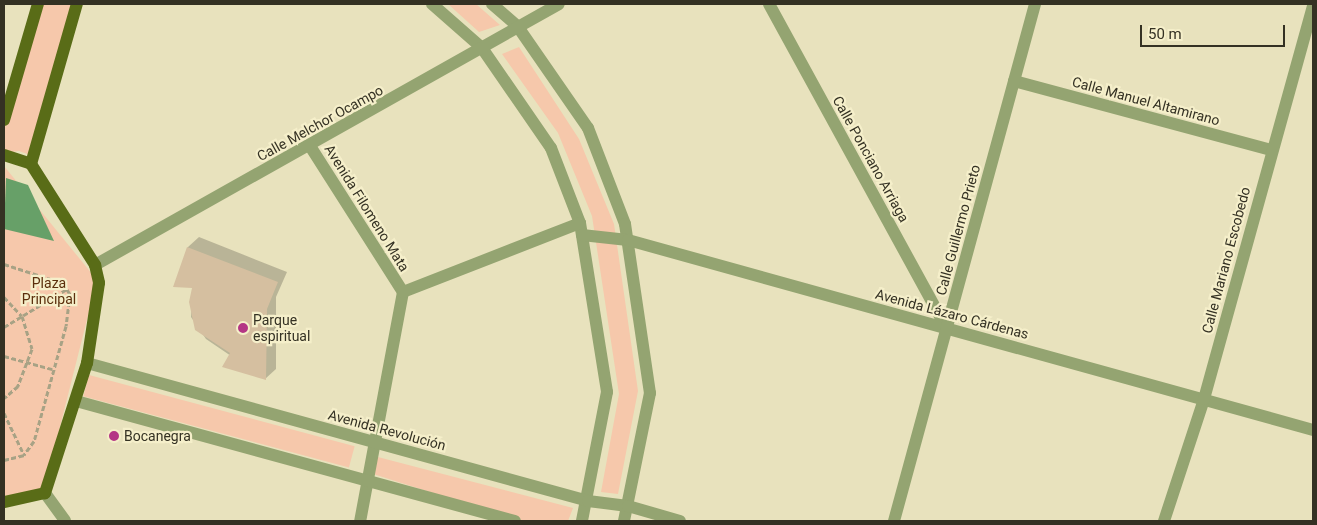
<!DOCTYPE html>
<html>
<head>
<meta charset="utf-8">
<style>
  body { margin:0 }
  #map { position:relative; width:1317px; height:525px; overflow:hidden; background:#e8e2bd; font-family:Roboto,sans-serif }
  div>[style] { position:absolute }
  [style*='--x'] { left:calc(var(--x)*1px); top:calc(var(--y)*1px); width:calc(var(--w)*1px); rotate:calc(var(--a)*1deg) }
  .green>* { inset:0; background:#f6c8ab; transform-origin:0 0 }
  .water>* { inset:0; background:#67a068 }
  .shadow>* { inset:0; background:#0003 }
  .building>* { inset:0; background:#d5bfa0 }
  .path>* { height:3px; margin-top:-1.5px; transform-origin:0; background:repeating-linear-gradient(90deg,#a7a285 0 5px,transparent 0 7.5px) }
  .minor>* { height:12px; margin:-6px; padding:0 6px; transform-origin:6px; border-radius:6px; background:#94a471 }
  .major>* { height:12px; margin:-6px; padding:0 6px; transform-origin:6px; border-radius:6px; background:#596c17 }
  .dots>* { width:14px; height:14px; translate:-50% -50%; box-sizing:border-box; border:2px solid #f5efca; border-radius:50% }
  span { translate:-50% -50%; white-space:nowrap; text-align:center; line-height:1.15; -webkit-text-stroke:4.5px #f5efca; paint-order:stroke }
  .street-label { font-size:14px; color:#343123 }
  .park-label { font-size:14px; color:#5b2f0c }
  .poi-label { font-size:14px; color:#343123 }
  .left { translate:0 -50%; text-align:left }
  .frame { position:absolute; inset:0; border:5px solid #343123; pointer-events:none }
  .scale { position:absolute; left:1140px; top:25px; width:145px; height:22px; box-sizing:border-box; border:2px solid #343123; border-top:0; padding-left:6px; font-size:15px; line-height:18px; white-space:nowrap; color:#343123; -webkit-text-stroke:4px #f5efca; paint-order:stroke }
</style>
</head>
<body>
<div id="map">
  <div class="green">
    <div style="clip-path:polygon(39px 4px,76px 4px,33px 156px,19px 151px,4px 153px,4px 124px)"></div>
    <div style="clip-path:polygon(448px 4px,476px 4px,500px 25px,479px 32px)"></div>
    <div style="clip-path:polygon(519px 47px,579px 139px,614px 224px,638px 391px,618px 494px,601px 492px,619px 394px,592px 216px,558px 133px,502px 54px)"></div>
    <div style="clip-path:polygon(4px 166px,97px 280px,44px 490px,4px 496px)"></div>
    <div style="left:89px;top:375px;width:275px;height:22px;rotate:15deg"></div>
    <div style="clip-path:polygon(374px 456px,573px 508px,568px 521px,521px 521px,370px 473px)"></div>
  </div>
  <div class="water">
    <div style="clip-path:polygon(6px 178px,28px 185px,54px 241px,4px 229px)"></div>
  </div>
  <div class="shadow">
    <div style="clip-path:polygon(199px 237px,287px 272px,276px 297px,276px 369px,265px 379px,206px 339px,191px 317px,193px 287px,175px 286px,188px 247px)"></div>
  </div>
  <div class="building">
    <div style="clip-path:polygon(187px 247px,278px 282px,267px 309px,266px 380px,222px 367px,230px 353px,195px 330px,189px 302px,192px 288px,173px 287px)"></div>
  </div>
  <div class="path">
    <div style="--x:4;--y:264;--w:62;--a:17.9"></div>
    <div style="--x:63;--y:283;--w:13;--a:58"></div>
    <div style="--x:70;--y:294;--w:32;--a:97"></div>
    <div style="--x:66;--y:326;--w:119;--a:105.5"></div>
    <div style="--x:34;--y:441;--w:17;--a:126"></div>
    <div style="--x:4;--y:297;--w:26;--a:47"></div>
    <div style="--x:22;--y:316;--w:34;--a:73"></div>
    <div style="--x:32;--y:349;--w:40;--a:111"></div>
    <div style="--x:18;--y:386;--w:18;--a:139"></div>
    <div style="--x:4;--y:327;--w:74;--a:-31.1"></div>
    <div style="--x:4;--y:356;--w:50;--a:15.2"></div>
    <div style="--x:4;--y:413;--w:47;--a:64.5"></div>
    <div style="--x:4;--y:460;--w:21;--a:-14"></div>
  </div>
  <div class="minor">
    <div style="--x:432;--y:4;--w:67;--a:41.3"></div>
    <div style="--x:482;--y:48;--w:121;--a:55.4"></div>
    <div style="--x:551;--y:148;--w:80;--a:68.9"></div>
    <div style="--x:580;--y:223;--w:171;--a:80.9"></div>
    <div style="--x:607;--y:392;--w:131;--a:101"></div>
    <div style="--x:492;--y:4;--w:35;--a:41"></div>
    <div style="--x:518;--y:27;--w:123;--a:55.3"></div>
    <div style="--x:588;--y:128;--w:103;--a:68.9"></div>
    <div style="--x:625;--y:224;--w:171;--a:81.6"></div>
    <div style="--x:650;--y:393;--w:131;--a:101.5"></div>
    <div style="--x:769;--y:4;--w:371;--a:61.3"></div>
    <div style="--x:1014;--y:81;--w:266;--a:15"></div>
    <div style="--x:310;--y:146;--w:173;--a:57.5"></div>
    <div style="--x:403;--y:292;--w:233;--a:100.6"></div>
    <div style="--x:582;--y:235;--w:46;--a:6.2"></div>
    <div style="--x:628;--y:240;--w:711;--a:15.5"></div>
    <div style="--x:95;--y:265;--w:532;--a:-29.36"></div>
    <div style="--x:403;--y:292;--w:190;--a:-21.3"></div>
    <div style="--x:87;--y:363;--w:520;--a:15.4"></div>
    <div style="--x:588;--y:501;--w:40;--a:7.1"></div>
    <div style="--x:628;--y:506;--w:54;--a:16.1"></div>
    <div style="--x:76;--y:401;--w:455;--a:15.3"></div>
    <div style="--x:45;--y:493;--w:34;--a:54"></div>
    <div style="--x:894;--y:521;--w:536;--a:-74.74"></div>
    <div style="--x:1164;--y:521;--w:128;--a:-71.8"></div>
    <div style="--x:1204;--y:399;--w:408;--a:-74.5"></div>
  </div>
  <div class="major">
    <div style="--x:4;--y:120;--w:121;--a:-73.7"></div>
    <div style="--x:4;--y:155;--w:28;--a:18"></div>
    <div style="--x:31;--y:164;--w:120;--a:57.6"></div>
    <div style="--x:95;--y:265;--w:18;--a:77"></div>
    <div style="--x:99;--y:283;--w:81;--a:98.5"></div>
    <div style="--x:87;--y:363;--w:137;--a:107.9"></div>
    <div style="--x:45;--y:493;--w:42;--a:167.6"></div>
    <div style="--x:31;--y:164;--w:166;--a:-74"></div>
  </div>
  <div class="dots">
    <div style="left:243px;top:328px;background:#b43685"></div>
    <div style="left:114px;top:436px;background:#b43685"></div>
  </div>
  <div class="street-label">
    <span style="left:1146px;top:101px;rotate:15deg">Calle Manuel Altamirano</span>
    <span style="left:320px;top:123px;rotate:-29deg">Calle Melchor Ocampo</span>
    <span style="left:871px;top:159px;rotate:61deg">Calle Ponciano Arriaga</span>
    <span style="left:367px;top:208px;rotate:58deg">Avenida Filomeno Mata</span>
    <span style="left:958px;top:230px;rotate:-75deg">Calle Guillermo Prieto</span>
    <span style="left:1226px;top:260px;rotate:-75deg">Calle Mariano Escobedo</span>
    <span style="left:952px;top:314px;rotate:15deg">Avenida Lázaro Cárdenas</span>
    <span style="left:387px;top:430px;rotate:15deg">Avenida Revolución</span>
  </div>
  <div class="park-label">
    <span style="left:49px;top:291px">Plaza<br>Principal</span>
  </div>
  <div class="poi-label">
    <span class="left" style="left:253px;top:328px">Parque<br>espiritual</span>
    <span class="left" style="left:124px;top:436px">Bocanegra</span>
  </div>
  <div class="frame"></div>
  <div class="scale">50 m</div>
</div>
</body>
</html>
